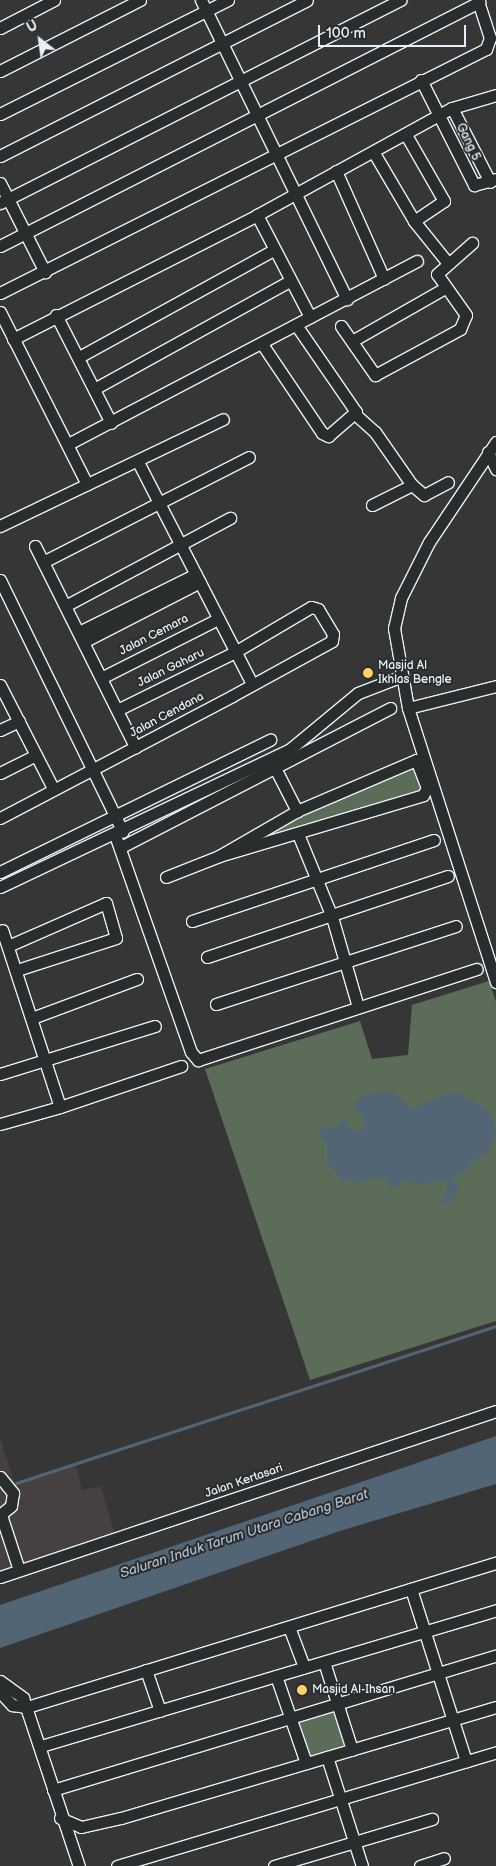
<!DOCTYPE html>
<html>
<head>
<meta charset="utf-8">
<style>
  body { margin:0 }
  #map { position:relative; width:496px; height:1866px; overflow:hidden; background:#373636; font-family:"Balsamiq Sans",sans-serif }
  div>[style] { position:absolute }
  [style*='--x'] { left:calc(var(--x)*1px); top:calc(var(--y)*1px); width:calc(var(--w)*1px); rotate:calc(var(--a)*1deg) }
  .built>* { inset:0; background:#464040 }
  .green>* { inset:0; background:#5b6d58; transform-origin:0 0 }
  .water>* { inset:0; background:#526575 }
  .stream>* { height:3px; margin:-1.5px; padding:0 1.5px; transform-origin:1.5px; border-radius:1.5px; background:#526575 }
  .roads { filter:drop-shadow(1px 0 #e8f1f8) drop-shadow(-1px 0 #e8f1f8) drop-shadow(0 1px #e8f1f8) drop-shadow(0 -1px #e8f1f8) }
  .minor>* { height:11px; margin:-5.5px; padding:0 5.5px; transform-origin:5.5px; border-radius:5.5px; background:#2a2d2e }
  .dots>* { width:14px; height:14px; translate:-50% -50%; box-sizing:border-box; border:2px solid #2a2d2e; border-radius:50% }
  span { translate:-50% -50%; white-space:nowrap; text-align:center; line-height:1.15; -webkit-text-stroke:4px #2a2d2e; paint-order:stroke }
  .street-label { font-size:12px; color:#e8f1f8 }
  .poi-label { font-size:12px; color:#e8f1f8 }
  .left { translate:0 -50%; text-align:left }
  .water-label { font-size:14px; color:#acb9c4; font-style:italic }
  .north { position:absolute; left:15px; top:15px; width:50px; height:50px; -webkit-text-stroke:4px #2a2d2e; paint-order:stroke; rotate:330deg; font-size:14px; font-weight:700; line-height:20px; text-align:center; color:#e8f1f8 }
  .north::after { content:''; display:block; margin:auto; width:18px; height:22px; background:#e8f1f8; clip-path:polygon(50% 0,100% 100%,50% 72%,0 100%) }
  .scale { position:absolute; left:318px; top:25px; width:148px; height:22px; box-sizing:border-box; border:2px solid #e8f1f8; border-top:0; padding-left:6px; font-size:15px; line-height:18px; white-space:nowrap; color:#e8f1f8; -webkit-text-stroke:4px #2a2d2e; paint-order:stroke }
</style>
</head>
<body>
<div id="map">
  <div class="built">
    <div style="clip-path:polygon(0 1438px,15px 1485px,75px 1463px,82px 1490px,101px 1486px,117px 1543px,0 1582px)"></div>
  </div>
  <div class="green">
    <div style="clip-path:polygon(413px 763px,423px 792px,244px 847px,277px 827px)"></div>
    <div style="clip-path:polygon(489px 981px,496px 1002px,496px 1321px,310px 1380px,205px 1069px,360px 1021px,372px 1059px,408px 1055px,412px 1005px)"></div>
    <div style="left:337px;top:1703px;width:49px;height:48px;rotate:72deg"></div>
  </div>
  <div class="water">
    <div style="clip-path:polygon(392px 1091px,412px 1109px,448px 1093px,460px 1094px,490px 1111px,496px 1132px,487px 1154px,469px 1162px,468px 1168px,452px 1179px,460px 1189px,448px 1204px,441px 1202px,449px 1189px,444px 1181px,412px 1185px,407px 1179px,394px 1188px,388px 1187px,387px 1178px,379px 1177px,359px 1184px,347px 1178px,343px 1183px,327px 1161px,327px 1144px,319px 1136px,323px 1127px,335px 1129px,344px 1119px,352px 1131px,363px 1130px,365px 1119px,354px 1108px,355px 1102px,364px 1095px)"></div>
    <div style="clip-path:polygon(496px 1436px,496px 1484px,343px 1530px,0 1648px,0 1605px)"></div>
  </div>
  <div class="stream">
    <div style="--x:16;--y:1483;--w:505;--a:-18.11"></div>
  </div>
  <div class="roads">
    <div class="minor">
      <div style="--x:201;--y:0;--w:333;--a:64"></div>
      <div style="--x:0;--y:28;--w:61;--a:-27.4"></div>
      <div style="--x:0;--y:71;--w:157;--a:-26.9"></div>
      <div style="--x:421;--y:80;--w:118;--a:63.2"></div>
      <div style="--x:474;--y:185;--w:23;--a:-15"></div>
      <div style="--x:452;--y:108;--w:83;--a:62.8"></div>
      <div style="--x:0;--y:114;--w:255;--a:-26.6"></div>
      <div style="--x:374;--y:153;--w:79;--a:59.5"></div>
      <div style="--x:414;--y:221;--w:36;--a:-34"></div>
      <div style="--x:444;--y:201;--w:76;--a:-119.9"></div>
      <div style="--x:0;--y:156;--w:344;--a:-26.9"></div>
      <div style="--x:336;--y:171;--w:118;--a:66"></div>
      <div style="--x:0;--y:183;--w:100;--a:63.2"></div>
      <div style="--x:0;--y:203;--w:449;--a:-26.9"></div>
      <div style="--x:257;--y:215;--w:115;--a:62.5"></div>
      <div style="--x:414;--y:221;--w:53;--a:51.2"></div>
      <div style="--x:0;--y:246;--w:538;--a:-26.99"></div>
      <div style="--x:0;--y:293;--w:544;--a:-26.66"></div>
      <div style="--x:486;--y:49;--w:12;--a:-70"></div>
      <div style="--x:490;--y:38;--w:40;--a:-108"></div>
      <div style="--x:0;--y:312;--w:193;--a:63.2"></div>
      <div style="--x:56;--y:315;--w:121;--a:63"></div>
      <div style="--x:341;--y:326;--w:60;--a:55.2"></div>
      <div style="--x:375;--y:375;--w:97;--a:-28.4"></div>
      <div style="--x:460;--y:329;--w:15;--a:-67"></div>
      <div style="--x:466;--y:315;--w:50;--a:-125.3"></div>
      <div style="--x:437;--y:274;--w:47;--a:-41.5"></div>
      <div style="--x:13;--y:339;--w:274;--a:-26.9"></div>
      <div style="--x:257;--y:215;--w:222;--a:-28.8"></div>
      <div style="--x:452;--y:108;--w:46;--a:-16.5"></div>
      <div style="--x:352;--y:341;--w:107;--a:-29.7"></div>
      <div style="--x:262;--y:344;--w:107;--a:56"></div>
      <div style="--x:322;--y:433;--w:7;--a:27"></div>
      <div style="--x:328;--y:436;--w:37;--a:-41"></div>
      <div style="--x:356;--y:412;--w:106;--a:-124.6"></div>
      <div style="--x:79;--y:357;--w:222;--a:-28.8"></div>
      <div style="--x:94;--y:389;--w:224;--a:-28.9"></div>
      <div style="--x:356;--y:415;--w:25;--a:42"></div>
      <div style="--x:375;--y:432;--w:65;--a:55.1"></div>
      <div style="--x:496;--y:442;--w:120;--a:123.8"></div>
      <div style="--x:429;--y:542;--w:63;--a:116.6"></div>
      <div style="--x:401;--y:598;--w:31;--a:103"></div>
      <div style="--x:394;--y:628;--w:81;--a:80.1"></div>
      <div style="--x:408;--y:708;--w:288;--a:72.2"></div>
      <div style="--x:68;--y:444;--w:394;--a:-27.7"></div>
      <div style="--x:488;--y:452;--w:19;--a:65"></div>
      <div style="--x:138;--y:462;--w:250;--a:62.8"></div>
      <div style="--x:372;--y:505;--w:45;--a:-26.6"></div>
      <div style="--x:412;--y:485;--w:16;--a:40"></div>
      <div style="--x:424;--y:495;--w:27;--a:-28"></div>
      <div style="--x:0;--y:526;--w:247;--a:-25.6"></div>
      <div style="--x:35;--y:546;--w:225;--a:63.5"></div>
      <div style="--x:43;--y:562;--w:231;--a:-27"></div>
      <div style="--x:0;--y:580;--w:280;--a:64"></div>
      <div style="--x:67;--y:605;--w:185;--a:-28.1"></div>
      <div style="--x:81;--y:631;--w:128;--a:-26.4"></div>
      <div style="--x:85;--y:641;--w:129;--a:-27.2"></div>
      <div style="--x:103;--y:677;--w:129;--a:-26.8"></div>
      <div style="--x:0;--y:685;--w:116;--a:62.8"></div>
      <div style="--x:408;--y:708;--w:91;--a:-14"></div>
      <div style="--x:0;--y:730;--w:21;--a:-25"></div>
      <div style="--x:274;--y:766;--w:51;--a:62.9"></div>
      <div style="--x:0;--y:773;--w:40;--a:-26.6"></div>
      <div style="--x:0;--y:818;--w:262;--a:-27.7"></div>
      <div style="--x:232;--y:696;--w:114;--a:-28.8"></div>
      <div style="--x:332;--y:641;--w:7;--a:-82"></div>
      <div style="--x:333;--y:634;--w:29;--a:-121"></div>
      <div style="--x:318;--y:609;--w:7;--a:-164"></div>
      <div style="--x:311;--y:607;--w:88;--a:149.4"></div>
      <div style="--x:235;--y:652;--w:129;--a:153.8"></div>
      <div style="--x:298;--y:834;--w:90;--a:67.7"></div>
      <div style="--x:332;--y:917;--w:94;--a:73.9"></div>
      <div style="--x:115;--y:835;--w:230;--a:70.7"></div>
      <div style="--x:191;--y:1052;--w:11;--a:49"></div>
      <div style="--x:198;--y:1060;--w:293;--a:-18.1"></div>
      <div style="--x:121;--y:847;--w:303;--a:-27.3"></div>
      <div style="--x:0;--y:872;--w:301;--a:-26.1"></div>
      <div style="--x:166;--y:877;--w:57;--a:-21.6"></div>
      <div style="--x:219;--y:856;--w:213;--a:-16.6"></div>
      <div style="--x:423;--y:795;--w:8;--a:-60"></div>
      <div style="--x:427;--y:788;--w:30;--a:-111"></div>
      <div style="--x:416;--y:760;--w:129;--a:156.8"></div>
      <div style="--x:297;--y:811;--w:90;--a:150"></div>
      <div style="--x:0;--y:887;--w:320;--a:-25.4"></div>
      <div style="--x:289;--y:750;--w:89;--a:-39.6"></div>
      <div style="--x:358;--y:693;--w:45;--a:-20.9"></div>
      <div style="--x:192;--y:921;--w:255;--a:-18.5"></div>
      <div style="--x:8;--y:946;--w:107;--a:-23.7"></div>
      <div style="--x:106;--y:903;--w:36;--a:74"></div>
      <div style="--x:116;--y:938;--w:104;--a:162.1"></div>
      <div style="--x:207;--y:957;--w:254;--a:-18.6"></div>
      <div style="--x:216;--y:1004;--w:252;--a:-18"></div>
      <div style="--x:32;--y:1018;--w:112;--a:-20.4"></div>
      <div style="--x:0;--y:1074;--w:162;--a:-17.2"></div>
      <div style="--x:60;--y:1107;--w:128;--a:-18.7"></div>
      <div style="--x:0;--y:1124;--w:62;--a:-15.8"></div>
      <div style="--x:60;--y:1107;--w:186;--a:-108.1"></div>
      <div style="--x:0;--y:1477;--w:21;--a:51"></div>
      <div style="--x:13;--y:1493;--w:13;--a:99"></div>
      <div style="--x:11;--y:1506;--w:14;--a:141"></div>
      <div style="--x:1;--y:1515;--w:58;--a:71.9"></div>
      <div style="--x:0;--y:1577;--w:523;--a:-18.5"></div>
      <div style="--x:411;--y:1589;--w:181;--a:72.3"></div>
      <div style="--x:289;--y:1627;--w:43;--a:69.4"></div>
      <div style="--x:324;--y:1662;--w:92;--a:72.3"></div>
      <div style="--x:146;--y:1670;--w:43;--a:71.1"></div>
      <div style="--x:276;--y:1676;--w:92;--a:71"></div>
      <div style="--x:0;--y:1681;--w:29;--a:36"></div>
      <div style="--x:23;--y:1698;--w:177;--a:71.6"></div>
      <div style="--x:0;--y:1692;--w:18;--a:47"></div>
      <div style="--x:12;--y:1705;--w:15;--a:8"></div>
      <div style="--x:27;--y:1707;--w:491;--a:-17.1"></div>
      <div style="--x:41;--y:1746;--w:475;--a:-16.6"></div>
      <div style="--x:327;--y:1757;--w:114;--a:72.2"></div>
      <div style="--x:53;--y:1790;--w:463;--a:-16.9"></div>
      <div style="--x:60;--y:1818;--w:23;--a:23"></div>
      <div style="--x:81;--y:1827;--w:41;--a:-12.7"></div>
      <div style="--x:121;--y:1818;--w:391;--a:-16.5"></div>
      <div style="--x:117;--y:1866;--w:396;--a:-16.7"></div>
      <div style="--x:274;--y:1866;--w:165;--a:-16.6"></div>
      <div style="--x:420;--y:1866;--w:25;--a:-18"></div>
    </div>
  </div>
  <div class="dots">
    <div style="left:368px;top:673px;background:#ffd166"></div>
    <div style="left:302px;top:1690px;background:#ffd166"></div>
  </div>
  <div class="street-label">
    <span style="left:468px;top:142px;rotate:64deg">Gang 5</span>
    <span style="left:154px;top:635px;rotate:-27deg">Jalan Cemara</span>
    <span style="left:171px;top:668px;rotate:-26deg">Jalan Gaharu</span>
    <span style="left:167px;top:715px;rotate:-28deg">Jalan Cendana</span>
    <span style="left:244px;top:1481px;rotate:-19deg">Jalan Kertasari</span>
  </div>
  <div class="poi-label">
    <span class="left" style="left:378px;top:673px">Masjid Al<br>Ikhlas Bengle</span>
    <span class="left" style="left:312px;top:1690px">Masjid Al-Ihsan</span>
  </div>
  <div class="water-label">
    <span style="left:244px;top:1534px;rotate:-18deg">Saluran Induk Tarum Utara Cabang Barat</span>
  </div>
  <div class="north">U</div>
  <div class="scale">100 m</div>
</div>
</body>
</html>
